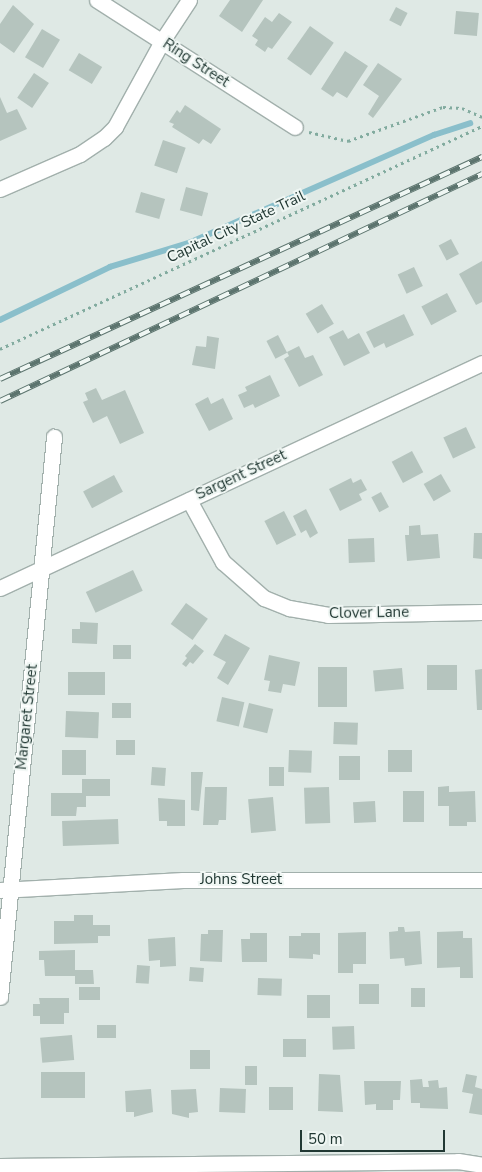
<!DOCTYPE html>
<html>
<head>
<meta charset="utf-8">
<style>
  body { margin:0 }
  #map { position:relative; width:482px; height:1172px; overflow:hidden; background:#dfe9e5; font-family:"Nunito Sans",sans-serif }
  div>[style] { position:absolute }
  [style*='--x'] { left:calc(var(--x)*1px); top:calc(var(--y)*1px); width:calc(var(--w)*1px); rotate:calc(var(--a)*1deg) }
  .stream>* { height:5.5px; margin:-2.75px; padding:0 2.75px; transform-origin:2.75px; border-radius:2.75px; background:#8abfcb }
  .building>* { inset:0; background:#b5c4be; transform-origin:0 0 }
  .path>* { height:3px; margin-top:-1.5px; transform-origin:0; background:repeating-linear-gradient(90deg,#82ab9f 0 2.5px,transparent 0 6.5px) }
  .roads { filter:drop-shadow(1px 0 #a2b0ac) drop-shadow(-1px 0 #a2b0ac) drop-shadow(0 1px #a2b0ac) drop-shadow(0 -1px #a2b0ac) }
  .minor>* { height:15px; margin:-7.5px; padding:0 7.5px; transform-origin:7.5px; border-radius:7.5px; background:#fff }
  .rail>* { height:5.5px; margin-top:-2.75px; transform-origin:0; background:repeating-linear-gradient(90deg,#eff6f3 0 11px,#5c746e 0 22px); box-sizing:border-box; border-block:1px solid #5c746e }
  span { translate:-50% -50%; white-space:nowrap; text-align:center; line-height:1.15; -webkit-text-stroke:4px #eff6f3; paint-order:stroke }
  .street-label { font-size:15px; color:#213833 }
  .scale { position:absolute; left:300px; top:1130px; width:145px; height:22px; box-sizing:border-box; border:2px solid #213833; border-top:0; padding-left:6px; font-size:15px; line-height:18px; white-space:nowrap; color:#213833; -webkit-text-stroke:4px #eff6f3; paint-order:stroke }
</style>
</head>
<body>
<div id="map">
  <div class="stream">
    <div style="--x:0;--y:320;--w:122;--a:-25.7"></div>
    <div style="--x:110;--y:267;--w:83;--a:-16.9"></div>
    <div style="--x:189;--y:243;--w:268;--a:-23.8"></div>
    <div style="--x:434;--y:135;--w:38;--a:-18"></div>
  </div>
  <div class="building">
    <div style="clip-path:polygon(230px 0,263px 0,242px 32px,219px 16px)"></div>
    <div style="clip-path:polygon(13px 5px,34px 24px,14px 53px,0 43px,0 24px)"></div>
    <div style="left:396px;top:7px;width:13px;height:15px;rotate:27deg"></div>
    <div style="left:456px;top:11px;width:23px;height:23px;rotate:5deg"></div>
    <div style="clip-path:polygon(279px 13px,292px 22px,272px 49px,268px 47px,265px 52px,255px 45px,258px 40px,252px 36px,265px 17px,272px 22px)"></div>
    <div style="left:310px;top:26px;width:29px;height:40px;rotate:35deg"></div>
    <div style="left:42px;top:29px;width:21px;height:33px;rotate:31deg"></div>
    <div style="clip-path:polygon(345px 51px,368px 66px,347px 98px,337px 92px,333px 97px,321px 89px)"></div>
    <div style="left:79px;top:53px;width:27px;height:20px;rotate:31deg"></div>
    <div style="clip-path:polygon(378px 63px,402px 79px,373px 118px,368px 114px,379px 96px,363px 85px)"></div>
    <div style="left:34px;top:73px;width:18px;height:30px;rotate:34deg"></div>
    <div style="clip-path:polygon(0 97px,7px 113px,17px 109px,27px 129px,0 141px)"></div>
    <div style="clip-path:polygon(185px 105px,221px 129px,211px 144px,203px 139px,199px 144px,172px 127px,174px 124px,169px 122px,177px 110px,180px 113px)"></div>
    <div style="left:163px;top:140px;width:24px;height:27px;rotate:19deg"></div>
    <div style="left:186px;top:187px;width:23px;height:24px;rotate:15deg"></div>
    <div style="left:141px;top:192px;width:25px;height:21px;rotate:16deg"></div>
    <div style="left:451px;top:239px;width:17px;height:14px;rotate:62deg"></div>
    <div style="clip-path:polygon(482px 261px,482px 302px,476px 305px,459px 274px)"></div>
    <div style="left:414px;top:267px;width:21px;height:18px;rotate:65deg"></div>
    <div style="left:447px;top:293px;width:21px;height:29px;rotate:62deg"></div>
    <div style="left:322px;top:304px;width:23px;height:19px;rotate:59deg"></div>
    <div style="clip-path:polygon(404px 314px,414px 335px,386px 348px,384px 343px,374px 348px,366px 332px)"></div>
    <div style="clip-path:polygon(343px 330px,348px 339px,359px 333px,370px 353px,344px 366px,329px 337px)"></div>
    <div style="left:278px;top:335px;width:20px;height:13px;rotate:63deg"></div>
    <div style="clip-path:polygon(207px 336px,219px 338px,215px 369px,192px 365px,196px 346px,206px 347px)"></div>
    <div style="clip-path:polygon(299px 346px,305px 358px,313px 355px,323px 375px,299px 387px,284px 359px,289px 356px,287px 352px)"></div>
    <div style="clip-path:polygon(270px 375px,280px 396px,255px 408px,253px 404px,244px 408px,238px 395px,247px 391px,245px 387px)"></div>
    <div style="clip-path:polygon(96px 388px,102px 400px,125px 390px,144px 433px,120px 444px,107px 416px,93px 423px,83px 402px,88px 400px,85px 393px)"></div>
    <div style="clip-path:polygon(208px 397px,211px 404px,223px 398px,233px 419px,209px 431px,195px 404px)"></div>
    <div style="left:466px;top:427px;width:23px;height:25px;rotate:65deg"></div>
    <div style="left:412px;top:451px;width:24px;height:23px;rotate:62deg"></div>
    <div style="left:441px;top:474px;width:20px;height:20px;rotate:60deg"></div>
    <div style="left:114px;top:475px;width:19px;height:35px;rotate:62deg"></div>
    <div style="clip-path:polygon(351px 478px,353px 483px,361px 479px,367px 490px,359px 494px,362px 500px,340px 511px,329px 489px)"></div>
    <div style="left:381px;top:492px;width:17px;height:11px;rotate:62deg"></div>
    <div style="clip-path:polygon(306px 509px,318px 533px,310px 538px,306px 530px,301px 533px,293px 516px)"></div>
    <div style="left:284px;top:511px;width:27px;height:22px;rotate:63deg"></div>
    <div style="clip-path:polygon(420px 525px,421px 535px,438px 534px,440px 558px,407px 561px,405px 535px,409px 535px,409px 526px)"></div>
    <div style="clip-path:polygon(474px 533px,482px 533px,482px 559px,473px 558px)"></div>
    <div style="left:374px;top:538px;width:24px;height:26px;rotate:88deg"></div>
    <div style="left:133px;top:570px;width:23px;height:52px;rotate:65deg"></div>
    <div style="left:186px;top:603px;width:27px;height:26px;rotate:36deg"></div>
    <div style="clip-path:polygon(80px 622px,98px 623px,97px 644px,72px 643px,72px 629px,80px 629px)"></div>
    <div style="clip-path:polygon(225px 634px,250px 648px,228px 685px,217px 678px,226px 662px,213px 655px)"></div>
    <div style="clip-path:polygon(195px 644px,204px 651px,193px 664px,190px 662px,186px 667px,182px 664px,187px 658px,185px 656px)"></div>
    <div style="left:113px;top:645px;width:18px;height:14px"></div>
    <div style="clip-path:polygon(269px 655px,300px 662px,295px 686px,283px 684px,281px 693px,268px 691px,270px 681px,264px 680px)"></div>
    <div style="left:427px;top:665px;width:30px;height:25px"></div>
    <div style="left:318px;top:667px;width:29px;height:40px"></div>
    <div style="left:402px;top:668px;width:21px;height:29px;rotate:85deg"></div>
    <div style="clip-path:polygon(482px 669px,482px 710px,477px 710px,475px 670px)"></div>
    <div style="left:68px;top:672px;width:37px;height:23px"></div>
    <div style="left:222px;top:697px;width:23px;height:25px;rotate:13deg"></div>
    <div style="left:112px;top:703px;width:19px;height:15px"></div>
    <div style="left:249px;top:703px;width:25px;height:25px;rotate:14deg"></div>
    <div style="left:66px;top:711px;width:33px;height:26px;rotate:2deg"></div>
    <div style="left:334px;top:722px;width:24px;height:22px;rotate:2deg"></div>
    <div style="left:116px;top:740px;width:19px;height:15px"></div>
    <div style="left:62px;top:750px;width:24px;height:25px"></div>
    <div style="left:289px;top:750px;width:23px;height:22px;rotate:2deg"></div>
    <div style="left:388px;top:750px;width:24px;height:22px"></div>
    <div style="left:339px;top:756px;width:21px;height:24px"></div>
    <div style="left:152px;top:767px;width:14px;height:18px;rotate:4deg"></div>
    <div style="left:269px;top:767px;width:15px;height:19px"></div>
    <div style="clip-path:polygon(191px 772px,203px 772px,199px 811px,191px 810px)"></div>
    <div style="clip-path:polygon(82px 779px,110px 779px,110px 796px,86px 796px,86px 807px,77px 807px,76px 816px,51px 816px,51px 793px,82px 793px)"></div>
    <div style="clip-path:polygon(449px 786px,449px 792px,475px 791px,476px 822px,467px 822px,467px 826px,449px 826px,449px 806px,438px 806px,438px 787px)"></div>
    <div style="clip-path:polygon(205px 787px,227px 787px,226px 820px,219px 820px,218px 825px,203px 825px)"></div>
    <div style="left:329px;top:787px;width:36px;height:25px;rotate:88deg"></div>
    <div style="left:403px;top:791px;width:21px;height:31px"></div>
    <div style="left:273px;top:797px;width:34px;height:25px;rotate:85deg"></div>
    <div style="clip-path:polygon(158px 798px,185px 800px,185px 826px,167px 826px,167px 821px,159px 821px)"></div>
    <div style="left:375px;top:801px;width:21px;height:22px;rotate:87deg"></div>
    <div style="left:118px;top:819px;width:25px;height:56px;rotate:88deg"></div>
    <div style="clip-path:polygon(74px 915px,93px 915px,93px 925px,110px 925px,110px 936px,98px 936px,98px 943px,54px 944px,54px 921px,74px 921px)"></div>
    <div style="clip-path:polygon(398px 927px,404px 927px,405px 932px,420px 931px,422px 964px,405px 966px,404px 958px,390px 959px,389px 932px,398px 931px)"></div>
    <div style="clip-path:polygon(208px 930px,223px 930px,222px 962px,200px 961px,201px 934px,208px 934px)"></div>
    <div style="clip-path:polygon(463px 931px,463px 938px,472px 938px,473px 978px,460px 978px,460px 967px,437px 968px,437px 932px)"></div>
    <div style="clip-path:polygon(366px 932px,366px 964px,353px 964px,353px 973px,338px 973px,338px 933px)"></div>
    <div style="clip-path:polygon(250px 933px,267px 933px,267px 962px,242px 962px,241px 939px,250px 939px)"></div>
    <div style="clip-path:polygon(301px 933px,320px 933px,320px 955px,313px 954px,313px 959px,289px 958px,289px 936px,301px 936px)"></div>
    <div style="clip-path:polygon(175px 937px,176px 966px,160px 967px,160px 960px,149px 961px,148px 939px)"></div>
    <div style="clip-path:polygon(75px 950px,75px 970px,93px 970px,94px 984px,75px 984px,75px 976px,45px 976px,44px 960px,39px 960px,39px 951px)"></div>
    <div style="left:137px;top:965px;width:13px;height:18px;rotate:4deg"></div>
    <div style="left:190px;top:967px;width:14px;height:14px;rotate:4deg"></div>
    <div style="left:258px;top:978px;width:24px;height:17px;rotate:2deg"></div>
    <div style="left:359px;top:984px;width:20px;height:20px"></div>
    <div style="left:100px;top:987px;width:13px;height:21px;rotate:90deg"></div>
    <div style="left:411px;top:988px;width:14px;height:19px"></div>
    <div style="left:307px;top:995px;width:23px;height:23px"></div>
    <div style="clip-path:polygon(39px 998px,69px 998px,69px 1013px,64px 1013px,64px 1024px,40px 1024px,40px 1016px,33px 1016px,33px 1004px,40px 1004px)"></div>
    <div style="left:97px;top:1025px;width:19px;height:13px"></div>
    <div style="left:354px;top:1026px;width:23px;height:22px;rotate:88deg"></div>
    <div style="left:72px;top:1035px;width:25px;height:32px;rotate:85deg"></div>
    <div style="left:283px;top:1039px;width:23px;height:18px"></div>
    <div style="left:190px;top:1050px;width:20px;height:19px"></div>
    <div style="left:245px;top:1066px;width:12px;height:19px"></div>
    <div style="left:85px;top:1072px;width:26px;height:44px;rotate:90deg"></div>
    <div style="clip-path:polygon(319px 1074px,340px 1075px,343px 1112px,318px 1111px)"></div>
    <div style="clip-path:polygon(466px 1074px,477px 1076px,475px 1087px,482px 1089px,482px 1115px,469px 1113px,473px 1094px,462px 1092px)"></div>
    <div style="clip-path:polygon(422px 1079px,423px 1087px,429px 1087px,428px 1081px,438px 1080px,439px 1088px,447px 1087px,448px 1109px,420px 1108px,420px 1103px,411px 1103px,410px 1080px)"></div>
    <div style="clip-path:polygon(364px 1081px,401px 1081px,400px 1100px,393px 1100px,393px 1110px,376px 1110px,376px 1104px,365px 1105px)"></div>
    <div style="left:269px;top:1087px;width:24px;height:23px"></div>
    <div style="left:220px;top:1088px;width:26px;height:24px;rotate:2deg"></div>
    <div style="clip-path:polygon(151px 1089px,153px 1112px,134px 1117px,134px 1112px,126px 1112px,125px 1091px)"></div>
    <div style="clip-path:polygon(196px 1089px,198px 1112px,189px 1113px,189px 1118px,172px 1114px,171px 1090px)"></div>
  </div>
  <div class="path">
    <div style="--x:309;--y:132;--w:40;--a:13"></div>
    <div style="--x:348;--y:141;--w:101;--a:-19.7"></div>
    <div style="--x:443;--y:107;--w:19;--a:3"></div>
    <div style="--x:462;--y:108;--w:22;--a:24"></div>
    <div style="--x:0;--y:349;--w:531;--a:-24.83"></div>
  </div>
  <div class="roads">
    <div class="minor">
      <div style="--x:97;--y:0;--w:235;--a:32.7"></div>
      <div style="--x:0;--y:189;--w:87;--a:-23.6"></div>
      <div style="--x:80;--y:154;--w:29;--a:-34"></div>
      <div style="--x:104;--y:138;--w:16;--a:-45"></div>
      <div style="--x:115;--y:127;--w:98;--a:-61.3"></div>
      <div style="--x:162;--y:41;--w:49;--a:-56.6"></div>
      <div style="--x:189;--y:500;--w:71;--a:61.3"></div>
      <div style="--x:223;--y:562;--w:55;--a:41.3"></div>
      <div style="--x:264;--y:598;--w:27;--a:22"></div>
      <div style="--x:289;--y:608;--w:40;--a:10"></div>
      <div style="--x:328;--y:615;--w:154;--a:-1.1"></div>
      <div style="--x:0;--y:588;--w:532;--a:-25.02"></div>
      <div style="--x:0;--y:890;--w:183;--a:-3.1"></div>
      <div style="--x:183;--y:880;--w:299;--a:0"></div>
      <div style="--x:0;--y:997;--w:563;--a:-84.49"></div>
      <div style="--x:0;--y:1166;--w:458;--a:-0.6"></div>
      <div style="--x:458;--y:1161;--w:24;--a:9"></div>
    </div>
  </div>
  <div class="rail">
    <div style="--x:0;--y:379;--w:531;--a:-24.73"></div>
    <div style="--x:0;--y:401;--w:533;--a:-25.22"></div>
  </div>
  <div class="street-label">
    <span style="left:196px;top:63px;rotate:33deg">Ring Street</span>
    <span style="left:236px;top:227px;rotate:-25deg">Capital City State Trail</span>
    <span style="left:241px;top:475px;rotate:-25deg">Sargent Street</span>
    <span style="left:369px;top:613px;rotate:-1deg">Clover Lane</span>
    <span style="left:27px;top:717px;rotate:-84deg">Margaret Street</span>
    <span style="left:241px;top:880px">Johns Street</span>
  </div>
  <div class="scale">50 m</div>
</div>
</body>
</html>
